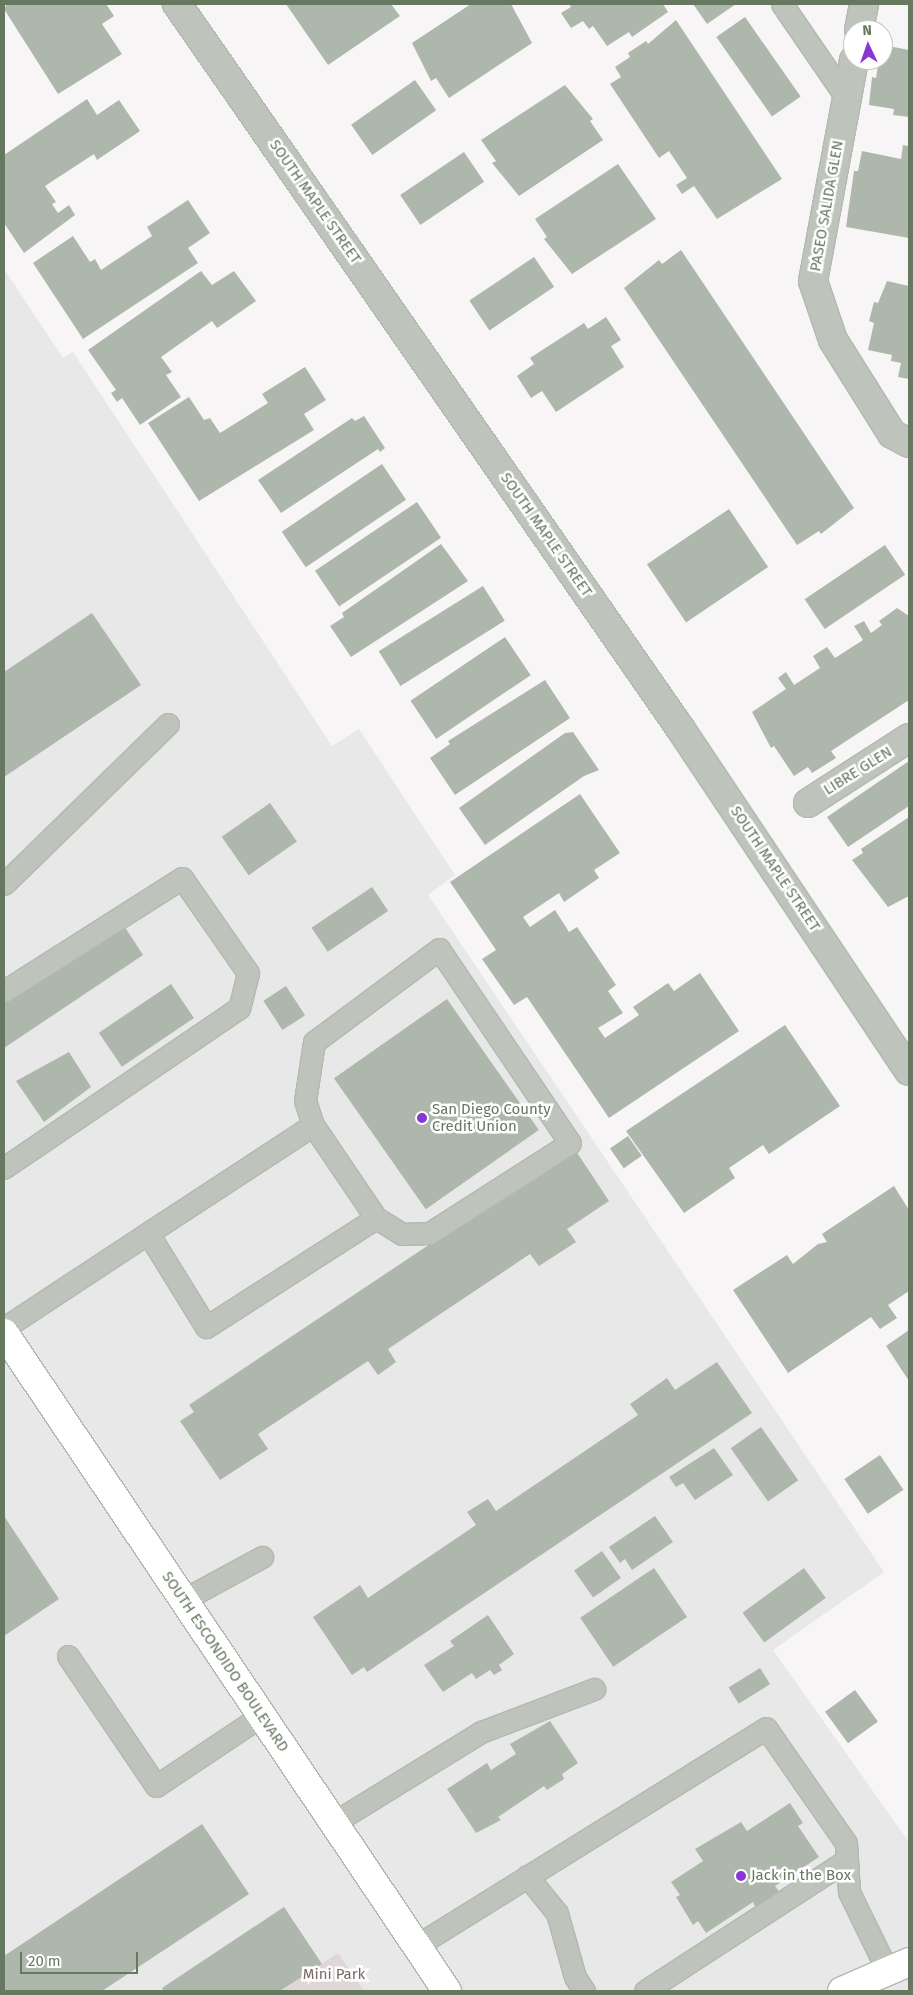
<!DOCTYPE html>
<html>
<head>
<meta charset="utf-8">
<style>
  body { margin:0 }
  #map { position:relative; width:913px; height:1995px; overflow:hidden; background:#f8f5f7; font-family:"Fira Sans",sans-serif }
  div>[style] { position:absolute }
  [style*='--x'] { left:calc(var(--x)*1px); top:calc(var(--y)*1px); width:calc(var(--w)*1px); rotate:calc(var(--a)*1deg) }
  .built>* { inset:0; background:#e8e8e8 }
  .green>* { inset:0; background:#ded6d7 }
  .building>* { inset:0; background:#aeb7ab; transform-origin:0 0 }
  .roads { filter:drop-shadow(1px 0 #b2b9af) drop-shadow(-1px 0 #b2b9af) drop-shadow(0 1px #b2b9af) drop-shadow(0 -1px #b2b9af) }
  .service>* { height:21px; margin:-10.5px; padding:0 10.5px; transform-origin:10.5px; border-radius:10.5px; background:#bec4bc }
  .minor>* { height:28px; margin:-14px; padding:0 14px; transform-origin:14px; border-radius:14px; background:#bec4bc }
  .secondary>* { height:28px; margin:-14px; padding:0 14px; transform-origin:14px; border-radius:14px; background:#fff }
  .dots>* { width:14px; height:14px; translate:-50% -50%; box-sizing:border-box; border:2px solid #fff; border-radius:50% }
  span { translate:-50% -50%; white-space:nowrap; text-align:center; line-height:1.15; -webkit-text-stroke:5px #fff; paint-order:stroke }
  .street-label { font-size:15px; color:#667860 }
  .poi-label { font-size:15px; color:#667860 }
  .left { translate:0 -50%; text-align:left }
  .park-label { font-size:15px; color:#7b6967 }
  .frame { position:absolute; inset:0; border:5px solid #667860; pointer-events:none }
  .north { position:absolute; left:843px; top:20px; width:50px; height:50px; box-sizing:border-box; background:#fff; border:1px solid #c2c9bf; border-radius:50%; rotate:357deg; font-size:14px; font-weight:700; line-height:20px; text-align:center; color:#667860 }
  .north::after { content:''; display:block; margin:auto; width:18px; height:22px; background:#8a36d6; clip-path:polygon(50% 0,100% 100%,50% 72%,0 100%) }
  .scale { position:absolute; left:20px; top:1952px; width:118px; height:22px; box-sizing:border-box; border:2px solid #667860; border-top:0; padding-left:6px; font-size:15px; line-height:18px; white-space:nowrap; color:#667860; -webkit-text-stroke:4px #fff; paint-order:stroke }
</style>
</head>
<body>
<div id="map">
  <div class="built">
    <div style="clip-path:polygon(4px 269px,63px 358px,73px 352px,332px 746px,359px 729px,455px 875px,428px 895px,884px 1572px,773px 1650px,909px 1842px,909px 1991px,4px 1991px)"></div>
  </div>
  <div class="green">
    <div style="clip-path:polygon(338px 1953px,364px 1991px,281px 1991px)"></div>
  </div>
  <div class="building">
    <div style="clip-path:polygon(7px 4px,106px 4px,114px 16px,102px 24px,122px 54px,58px 94px,4px 9px)"></div>
    <div style="clip-path:polygon(286px 4px,391px 4px,400px 16px,328px 65px)"></div>
    <div style="clip-path:polygon(471px 4px,511px 4px,532px 43px,449px 98px,436px 78px,431px 81px,412px 43px)"></div>
    <div style="clip-path:polygon(569px 4px,663px 4px,668px 12px,632px 37px,629px 32px,607px 46px,593px 26px,589px 29px,583px 21px,571px 28px,561px 13px,571px 7px)"></div>
    <div style="clip-path:polygon(693px 4px,736px 4px,707px 24px)"></div>
    <div style="left:745px;top:17px;width:97px;height:35px;rotate:55deg"></div>
    <div style="clip-path:polygon(676px 20px,782px 179px,717px 219px,694px 186px,682px 194px,676px 185px,687px 178px,669px 151px,659px 158px,610px 84px,621px 77px,615px 67px,630px 57px,628px 53px,646px 41px,648px 44px)"></div>
    <div style="clip-path:polygon(883px 45px,909px 50px,909px 117px,893px 115px,894px 109px,869px 105px,872px 77px,876px 78px,879px 60px,883px 60px)"></div>
    <div style="left:415px;top:80px;width:37px;height:78px;rotate:55deg"></div>
    <div style="clip-path:polygon(565px 85px,593px 119px,590px 121px,603px 140px,519px 196px,492px 163px,496px 161px,481px 140px)"></div>
    <div style="clip-path:polygon(87px 99px,97px 115px,119px 100px,140px 131px,97px 160px,94px 154px,45px 186px,56px 202px,52px 204px,58px 213px,69px 205px,75px 215px,24px 253px,4px 223px,4px 155px)"></div>
    <div style="clip-path:polygon(903px 145px,909px 146px,909px 238px,846px 227px,854px 171px,858px 171px,862px 151px,901px 159px)"></div>
    <div style="left:464px;top:152px;width:36px;height:77px;rotate:56deg"></div>
    <div style="clip-path:polygon(618px 164px,656px 219px,572px 274px,544px 239px,547px 237px,535px 219px)"></div>
    <div style="clip-path:polygon(188px 200px,210px 233px,188px 248px,198px 263px,83px 339px,33px 263px,73px 236px,90px 262px,95px 259px,101px 270px,152px 236px,147px 227px)"></div>
    <div style="clip-path:polygon(681px 250px,854px 508px,821px 534px,819px 531px,797px 545px,624px 288px,659px 260px,662px 264px)"></div>
    <div style="left:534px;top:257px;width:36px;height:78px;rotate:56deg"></div>
    <div style="clip-path:polygon(201px 271px,212px 285px,234px 271px,256px 301px,217px 328px,212px 321px,161px 357px,172px 372px,166px 375px,181px 397px,140px 425px,122px 398px,117px 402px,111px 393px,116px 390px,88px 350px)"></div>
    <div style="clip-path:polygon(887px 281px,909px 286px,909px 379px,898px 377px,901px 363px,891px 361px,892px 355px,868px 350px,874px 323px,869px 321px,874px 302px,878px 303px)"></div>
    <div style="clip-path:polygon(606px 317px,621px 340px,611px 346px,624px 367px,556px 412px,542px 391px,531px 398px,517px 376px,534px 364px,530px 358px,584px 323px,588px 329px)"></div>
    <div style="clip-path:polygon(305px 367px,326px 400px,304px 414px,314px 430px,199px 501px,148px 423px,189px 397px,204px 420px,210px 418px,220px 433px,268px 403px,262px 394px)"></div>
    <div style="clip-path:polygon(364px 416px,385px 448px,380px 452px,378px 449px,281px 513px,258px 480px,352px 418px,355px 421px)"></div>
    <div style="left:382px;top:464px;width:43px;height:121px;rotate:56deg"></div>
    <div style="left:417px;top:502px;width:43px;height:123px;rotate:56deg"></div>
    <div style="left:729px;top:509px;width:70px;height:99px;rotate:56deg"></div>
    <div style="clip-path:polygon(441px 544px,468px 581px,351px 657px,330px 626px,344px 617px,342px 613px)"></div>
    <div style="left:885px;top:545px;width:36px;height:97px;rotate:56deg"></div>
    <div style="left:483px;top:586px;width:41px;height:123px;rotate:58deg"></div>
    <div style="clip-path:polygon(897px 608px,909px 616px,909px 700px,831px 751px,836px 758px,812px 773px,808px 767px,794px 776px,774px 746px,771px 748px,752px 712px,786px 689px,778px 678px,786px 672px,794px 685px,820px 668px,813px 656px,827px 647px,835px 658px,863px 640px,854px 626px,864px 621px,871px 633px,882px 625px,879px 621px)"></div>
    <div style="clip-path:polygon(92px 613px,141px 685px,4px 777px,4px 672px)"></div>
    <div style="left:505px;top:637px;width:46px;height:114px;rotate:56deg"></div>
    <div style="clip-path:polygon(545px 680px,570px 718px,455px 795px,430px 758px,450px 744px,448px 741px)"></div>
    <div style="clip-path:polygon(573px 732px,599px 770px,584px 776px,485px 845px,459px 808px,565px 733px)"></div>
    <div style="clip-path:polygon(909px 761px,909px 806px,848px 847px,827px 817px)"></div>
    <div style="clip-path:polygon(580px 794px,620px 853px,594px 870px,599px 878px,564px 902px,559px 893px,523px 917px,530px 927px,555px 910px,569px 932px,577px 927px,616px 985px,608px 991px,623px 1013px,598px 1028px,605px 1038px,639px 1015px,633px 1007px,668px 983px,674px 991px,700px 973px,739px 1031px,609px 1118px,527px 997px,514px 1005px,482px 959px,496px 950px,450px 882px)"></div>
    <div style="left:270px;top:803px;width:47px;height:59px;rotate:55deg"></div>
    <div style="clip-path:polygon(909px 817px,909px 896px,888px 907px,852px 860px,863px 853px,861px 849px)"></div>
    <div style="left:372px;top:887px;width:29px;height:73px;rotate:56deg"></div>
    <div style="clip-path:polygon(121px 921px,143px 955px,4px 1048px,4px 999px)"></div>
    <div style="left:171px;top:984px;width:41px;height:87px;rotate:56deg"></div>
    <div style="left:286px;top:986px;width:35px;height:27px;rotate:57deg"></div>
    <div style="left:447px;top:999px;width:160px;height:138px;rotate:55deg"></div>
    <div style="clip-path:polygon(785px 1025px,840px 1106px,769px 1154px,763px 1145px,729px 1168px,735px 1178px,684px 1213px,626px 1131px)"></div>
    <div style="clip-path:polygon(69px 1052px,91px 1087px,44px 1122px,16px 1081px)"></div>
    <div style="left:628px;top:1136px;width:24px;height:22px;rotate:55deg"></div>
    <div style="clip-path:polygon(574px 1148px,609px 1201px,567px 1229px,576px 1242px,539px 1266px,530px 1254px,388px 1349px,396px 1362px,378px 1375px,368px 1361px,258px 1434px,268px 1449px,220px 1480px,180px 1421px,194px 1412px,189px 1405px)"></div>
    <div style="clip-path:polygon(894px 1186px,909px 1210px,909px 1291px,888px 1305px,897px 1318px,880px 1329px,871px 1317px,788px 1373px,733px 1290px,787px 1255px,793px 1264px,818px 1244px,827px 1242px,822px 1234px)"></div>
    <div style="clip-path:polygon(909px 1330px,909px 1381px,886px 1346px)"></div>
    <div style="clip-path:polygon(717px 1362px,752px 1413px,367px 1672px,364px 1667px,352px 1675px,313px 1617px,360px 1585px,368px 1598px,476px 1525px,467px 1512px,488px 1499px,496px 1511px,638px 1415px,630px 1404px,667px 1378px,675px 1390px)"></div>
    <div style="left:761px;top:1427px;width:65px;height:37px;rotate:55deg"></div>
    <div style="clip-path:polygon(714px 1448px,733px 1475px,695px 1500px,683px 1483px,676px 1487px,669px 1477px)"></div>
    <div style="left:880px;top:1455px;width:42px;height:43px;rotate:56deg"></div>
    <div style="clip-path:polygon(4px 1516px,59px 1599px,4px 1636px)"></div>
    <div style="clip-path:polygon(655px 1516px,673px 1542px,632px 1570px,625px 1559px,620px 1563px,609px 1547px)"></div>
    <div style="left:602px;top:1551px;width:33px;height:34px;rotate:55deg"></div>
    <div style="left:654px;top:1568px;width:59px;height:89px;rotate:56deg"></div>
    <div style="left:804px;top:1568px;width:37px;height:76px;rotate:54deg"></div>
    <div style="clip-path:polygon(488px 1615px,514px 1654px,499px 1665px,502px 1670px,494px 1675px,490px 1670px,476px 1679px,472px 1673px,443px 1692px,424px 1665px,454px 1646px,450px 1641px)"></div>
    <div style="left:760px;top:1668px;width:19px;height:37px;rotate:58deg"></div>
    <div style="left:855px;top:1690px;width:39px;height:37px;rotate:54deg"></div>
    <div style="clip-path:polygon(550px 1721px,578px 1763px,562px 1774px,564px 1779px,547px 1790px,544px 1786px,498px 1817px,501px 1820px,476px 1833px,447px 1789px,487px 1763px,491px 1770px,516px 1754px,510px 1744px)"></div>
    <div style="clip-path:polygon(790px 1803px,803px 1823px,798px 1826px,819px 1857px,775px 1886px,780px 1893px,756px 1908px,753px 1902px,706px 1933px,698px 1921px,693px 1925px,676px 1897px,680px 1895px,671px 1882px,703px 1861px,695px 1849px,741px 1822px,747px 1831px)"></div>
    <div style="clip-path:polygon(202px 1824px,249px 1894px,102px 1991px,4px 1991px,4px 1956px)"></div>
    <div style="clip-path:polygon(284px 1907px,322px 1964px,280px 1991px,164px 1991px,162px 1988px)"></div>
  </div>
  <div class="roads">
    <div class="service">
      <div style="--x:782;--y:4;--w:115;--a:55.6"></div>
      <div style="--x:4;--y:884;--w:229;--a:-44.3"></div>
      <div style="--x:4;--y:991;--w:211;--a:-32.4"></div>
      <div style="--x:182;--y:878;--w:116;--a:55.2"></div>
      <div style="--x:248;--y:973;--w:36;--a:104"></div>
      <div style="--x:239;--y:1008;--w:284;--a:145.8"></div>
      <div style="--x:313;--y:1125;--w:25;--a:-108"></div>
      <div style="--x:305;--y:1101;--w:60;--a:-81.3"></div>
      <div style="--x:314;--y:1042;--w:156;--a:-36.6"></div>
      <div style="--x:439;--y:949;--w:234;--a:56"></div>
      <div style="--x:570;--y:1143;--w:167;--a:147.4"></div>
      <div style="--x:429;--y:1233;--w:27;--a:178"></div>
      <div style="--x:402;--y:1234;--w:31;--a:-148"></div>
      <div style="--x:4;--y:1328;--w:173;--a:-33.4"></div>
      <div style="--x:148;--y:1233;--w:197;--a:-33.2"></div>
      <div style="--x:313;--y:1125;--w:112;--a:55.9"></div>
      <div style="--x:376;--y:1218;--w:202;--a:147.3"></div>
      <div style="--x:206;--y:1327;--w:110;--a:-121.7"></div>
      <div style="--x:183;--y:1600;--w:90;--a:-28.6"></div>
      <div style="--x:68;--y:1656;--w:157;--a:55.9"></div>
      <div style="--x:156;--y:1786;--w:126;--a:-33.7"></div>
      <div style="--x:333;--y:1823;--w:174;--a:-31.6"></div>
      <div style="--x:481;--y:1732;--w:121;--a:-20.8"></div>
      <div style="--x:527;--y:1876;--w:48;--a:51"></div>
      <div style="--x:557;--y:1913;--w:66;--a:74.3"></div>
      <div style="--x:575;--y:1977;--w:17;--a:57"></div>
      <div style="--x:416;--y:1946;--w:412;--a:-31.9"></div>
      <div style="--x:766;--y:1728;--w:140;--a:55.2"></div>
      <div style="--x:846;--y:1843;--w:49;--a:86.5"></div>
      <div style="--x:849;--y:1892;--w:87;--a:64"></div>
      <div style="--x:645;--y:1991;--w:241;--a:-33"></div>
    </div>
    <div class="minor">
      <div style="--x:177;--y:4;--w:882;--a:55.21"></div>
      <div style="--x:680;--y:728;--w:412;--a:56.3"></div>
      <div style="--x:859;--y:30;--w:26;--a:-79"></div>
      <div style="--x:854;--y:60;--w:225;--a:100.5"></div>
      <div style="--x:813;--y:281;--w:62;--a:71.3"></div>
      <div style="--x:833;--y:340;--w:111;--a:57.9"></div>
      <div style="--x:892;--y:434;--w:19;--a:28"></div>
      <div style="--x:808;--y:803;--w:120;--a:-32.8"></div>
    </div>
    <div class="secondary">
      <div style="--x:4;--y:1333;--w:793;--a:56.05"></div>
      <div style="--x:842;--y:1991;--w:73;--a:-23.4"></div>
    </div>
  </div>
  <div class="dots">
    <div style="left:422px;top:1118px;background:#8a36d6"></div>
    <div style="left:741px;top:1876px;background:#8a36d6"></div>
  </div>
  <div class="street-label">
    <span style="left:315px;top:202px;rotate:55deg">SOUTH MAPLE STREET</span>
    <span style="left:827px;top:206px;rotate:-80deg">PASEO SALIDA GLEN</span>
    <span style="left:546px;top:535px;rotate:55deg">SOUTH MAPLE STREET</span>
    <span style="left:858px;top:771px;rotate:-32deg">LIBRE GLEN</span>
    <span style="left:775px;top:869px;rotate:56deg">SOUTH MAPLE STREET</span>
    <span style="left:225px;top:1662px;rotate:56deg">SOUTH ESCONDIDO BOULEVARD</span>
  </div>
  <div class="poi-label">
    <span class="left" style="left:432px;top:1118px">San Diego County<br>Credit Union</span>
    <span class="left" style="left:751px;top:1876px">Jack in the Box</span>
  </div>
  <div class="park-label">
    <span style="left:334px;top:1975px">Mini Park</span>
  </div>
  <div class="frame"></div>
  <div class="north">N</div>
  <div class="scale">20 m</div>
</div>
</body>
</html>
